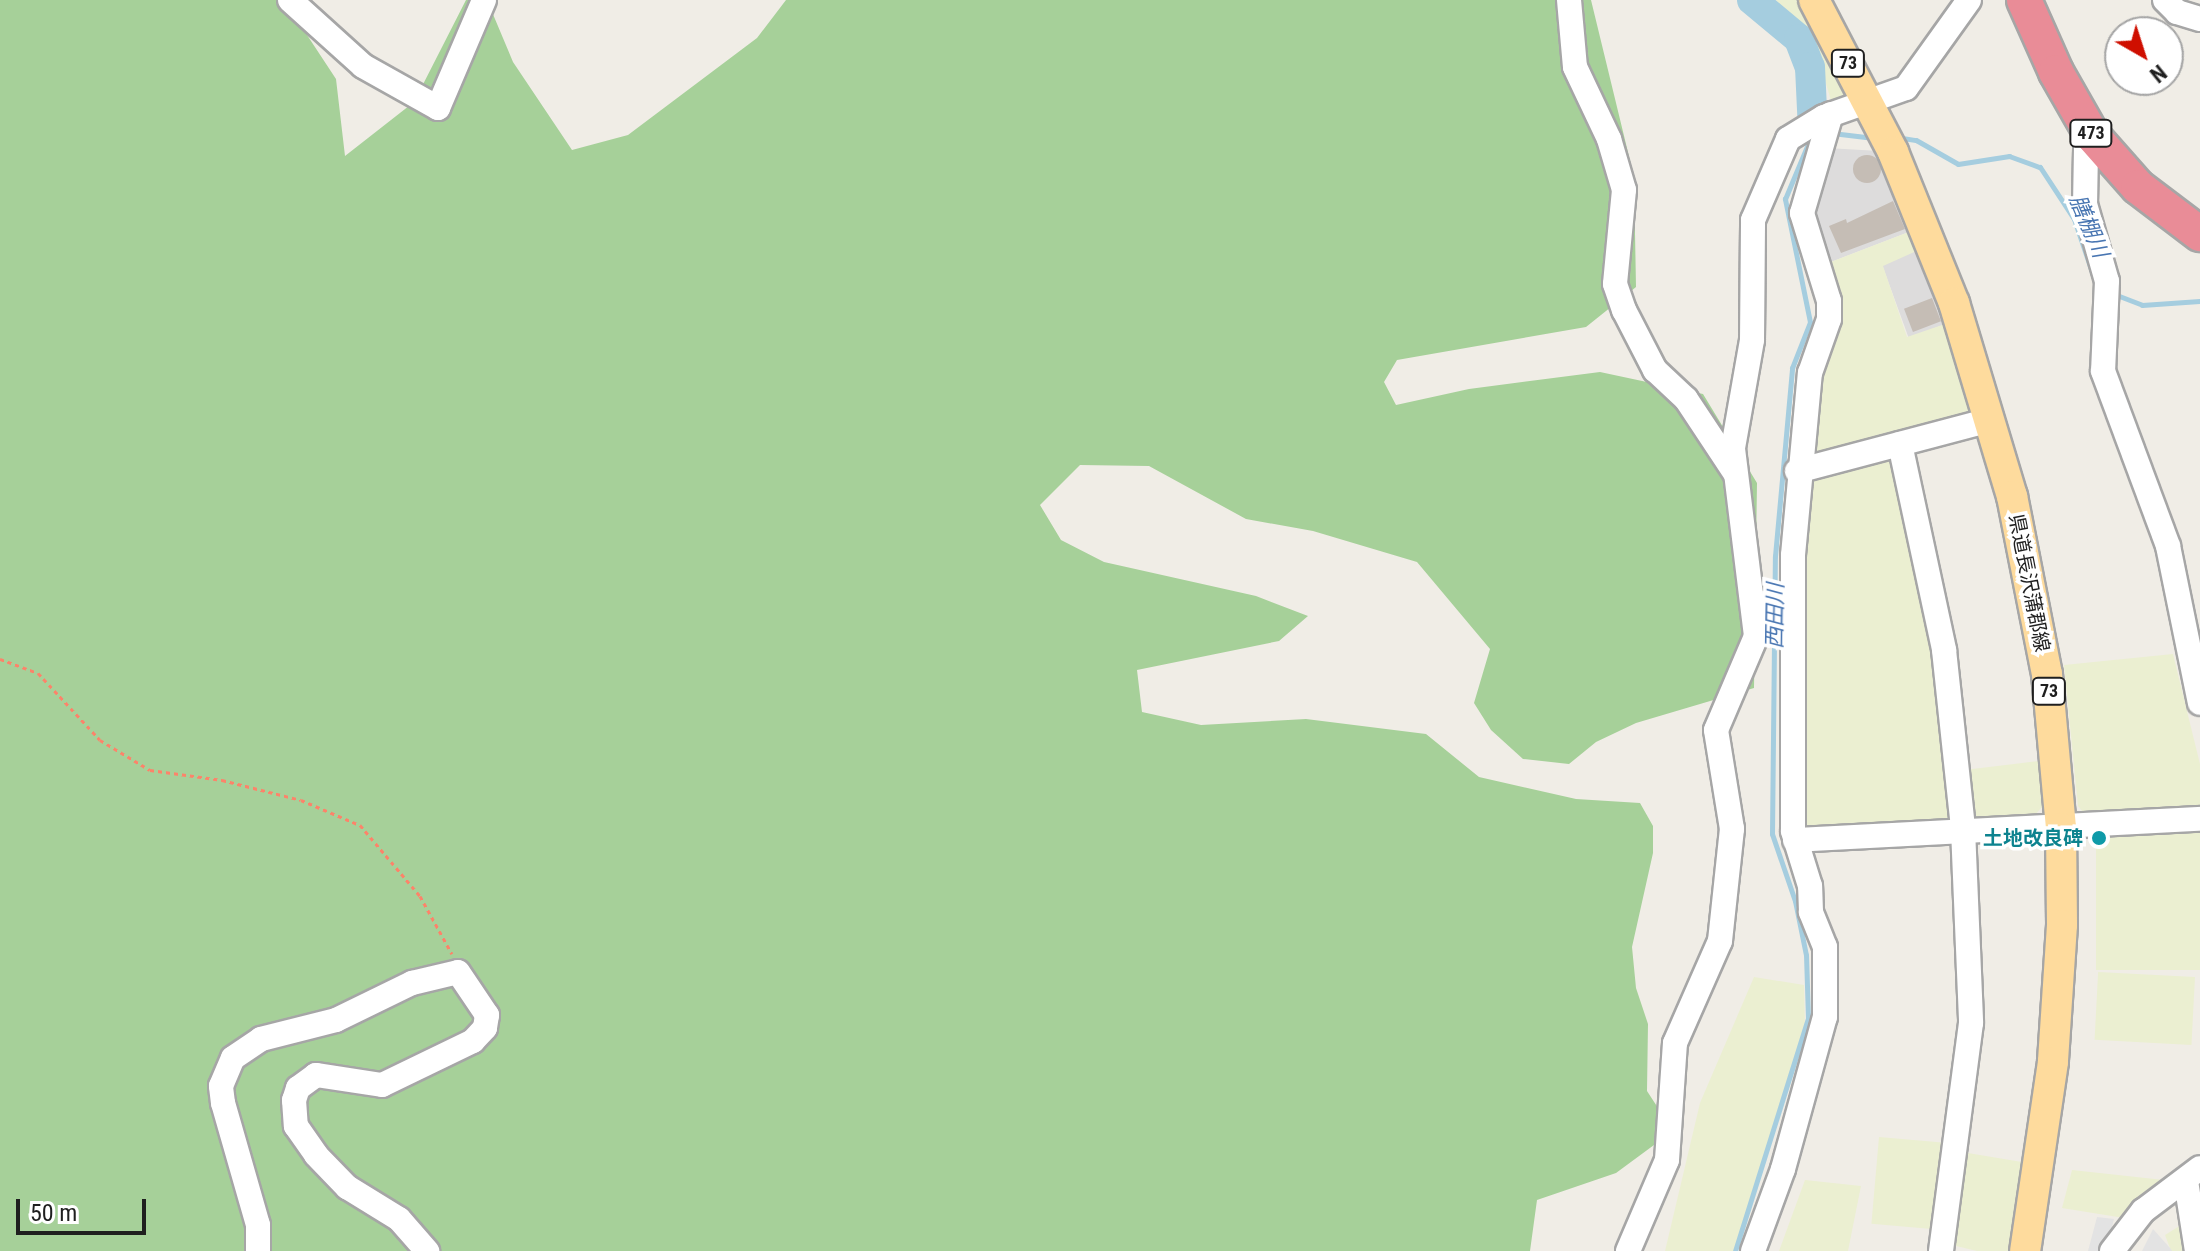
<!DOCTYPE html>
<html>
<head>
<meta charset="utf-8">
<style>
  body { margin:0 }
  #map { position:relative; width:2200px; height:1251px; overflow:hidden; background:#f0ede6; font-family:"Roboto Condensed","Noto Sans JP",sans-serif }
  div>[style] { position:absolute }
  [style*='--x'] { left:calc(var(--x)*1px); top:calc(var(--y)*1px); width:calc(var(--w)*1px); rotate:calc(var(--a)*1deg) }
  .residential>* { inset:0; background:#dddcdc; transform-origin:0 0 }
  .farmland>* { inset:0; background:#ebefd1; transform-origin:0 0 }
  .forest>* { inset:0; background:#a6d099 }
  .parking>* { inset:0; background:#e3e3e3 }
  .stream>* { height:5px; margin:-2.5px; padding:0 2.5px; transform-origin:2.5px; border-radius:2.5px; background:#a5cddf }
  .river>* { height:30px; margin:-15px; padding:0 15px; transform-origin:15px; border-radius:15px; background:#a5cddf }
  .building>* { inset:0; background:#c5bdb5; transform-origin:0 0 }
  .round { border-radius:50% }
  .path>* { height:3px; margin-top:-1.5px; transform-origin:0; background:repeating-linear-gradient(90deg,#fc846a 0 4px,transparent 0 8px) }
  .roads { filter:drop-shadow(2px 0 #a6a6a6) drop-shadow(-2px 0 #a6a6a6) drop-shadow(0 2px #a6a6a6) drop-shadow(0 -2px #a6a6a6) }
  .minor>* { height:24px; margin:-12px; padding:0 12px; transform-origin:12px; border-radius:12px; background:#fff }
  .major>* { height:30px; margin:-15px; padding:0 15px; transform-origin:15px; border-radius:15px; background:#fedb9d }
  .highway>* { height:34px; margin:-17px; padding:0 17px; transform-origin:17px; border-radius:17px; background:#e98c97 }
  .dots>* { width:22px; height:22px; translate:-50% -50%; box-sizing:border-box; border:4px solid #fff; border-radius:50% }
  span { translate:-50% -50%; white-space:nowrap; text-align:center; line-height:1.15; -webkit-text-stroke:7px #fff; paint-order:stroke }
  .shield-label span { padding:2px 6px; background:#fff; border:2px solid; border-radius:6px; -webkit-text-stroke-width:0 }
  .shield-label { font-size:18px; color:#1f1f1f; font-weight:700 }
  .street-label { font-size:20px; color:#1f1f1f }
  .culture-label { font-size:20px; color:#0d838f; font-weight:700 }
  .right { translate:-100% -50%; text-align:right }
  .water-label { font-size:22px; color:#4976b2; font-style:italic }
  .north { position:absolute; left:2104px; top:16px; width:80px; height:80px; box-sizing:border-box; background:#fff; border:2px solid #a5a5a5; border-radius:50%; rotate:141deg; font-size:22px; font-weight:700; line-height:32px; text-align:center; color:#1f1f1f }
  .north::after { content:''; display:block; margin:auto; width:28px; height:36px; background:#cf0f00; clip-path:polygon(50% 0,100% 100%,50% 72%,0 100%) }
  .scale { position:absolute; left:16px; top:1199px; width:130px; height:36px; box-sizing:border-box; border:4px solid #1f1f1f; border-top:0; padding-left:10px; font-size:24px; line-height:28px; white-space:nowrap; color:#1f1f1f; -webkit-text-stroke:6px #fff; paint-order:stroke }
</style>
</head>
<body>
<div id="map">
  <div class="residential">
    <div style="clip-path:polygon(1827px 148px,1879px 151px,1914px 230px,1823px 265px,1808px 196px)"></div>
    <div style="left:1921px;top:249px;width:79px;height:42px;rotate:70deg"></div>
  </div>
  <div class="farmland">
    <div style="clip-path:polygon(1776px 0,1800px 0,1849px 88px,1843px 104px,1832px 104px,1815px 46px)"></div>
    <div style="clip-path:polygon(1914px 230px,1921px 249px,1883px 266px,1907px 337px,1948px 323px,1977px 414px,1808px 464px,1823px 265px)"></div>
    <div style="clip-path:polygon(1890px 452px,1924px 573px,1955px 821px,1802px 833px,1802px 480px)"></div>
    <div style="clip-path:polygon(2173px 654px,2200px 764px,2200px 814px,2086px 816px,2078px 806px,2064px 665px)"></div>
    <div style="clip-path:polygon(2039px 761px,2042px 807px,2033px 817px,1975px 821px,1967px 815px,1964px 770px)"></div>
    <div style="left:2200px;top:831px;width:139px;height:104px;rotate:90deg"></div>
    <div style="clip-path:polygon(1754px 977px,1804px 985px,1805px 1027px,1736px 1251px,1665px 1251px,1700px 1103px)"></div>
    <div style="left:2195px;top:977px;width:68px;height:97px;rotate:93deg"></div>
    <div style="left:1879px;top:1137px;width:72px;height:87px;rotate:5deg"></div>
    <div style="clip-path:polygon(1968px 1153px,2040px 1165px,2029px 1251px,1977px 1251px,1952px 1245px)"></div>
    <div style="clip-path:polygon(2072px 1170px,2173px 1181px,2124px 1218px,2062px 1208px)"></div>
    <div style="clip-path:polygon(1805px 1180px,1861px 1186px,1848px 1251px,1779px 1251px)"></div>
    <div style="clip-path:polygon(2181px 1225px,2192px 1251px,2171px 1251px,2165px 1235px)"></div>
  </div>
  <div class="forest">
    <div style="clip-path:polygon(0 0,284px 0,336px 79px,345px 156px,414px 102px,466px 0,487px 0,513px 62px,572px 150px,628px 135px,757px 38px,786px 0,1591px 0,1634px 177px,1636px 287px,1586px 327px,1397px 360px,1384px 382px,1396px 405px,1469px 389px,1600px 372px,1703px 394px,1757px 483px,1754px 688px,1636px 723px,1596px 742px,1569px 764px,1523px 759px,1491px 730px,1474px 703px,1490px 649px,1417px 562px,1313px 531px,1246px 519px,1149px 466px,1080px 465px,1040px 505px,1061px 540px,1104px 562px,1256px 596px,1308px 616px,1279px 641px,1137px 670px,1142px 712px,1201px 725px,1306px 719px,1426px 734px,1479px 777px,1576px 799px,1640px 803px,1653px 826px,1653px 853px,1632px 947px,1636px 988px,1648px 1024px,1647px 1091px,1673px 1131px,1616px 1173px,1537px 1200px,1530px 1251px,0 1251px)"></div>
  </div>
  <div class="parking">
    <div style="clip-path:polygon(2097px 1217px,2114px 1219px,2106px 1251px,2088px 1251px)"></div>
    <div style="clip-path:polygon(2153px 1229px,2170px 1248px,2172px 1251px,2142px 1251px)"></div>
  </div>
  <div class="stream">
    <div style="--x:1832;--y:133;--w:42;--a:6.8"></div>
    <div style="--x:1896;--y:137;--w:20;--a:9"></div>
    <div style="--x:1916;--y:140;--w:48;--a:29.7"></div>
    <div style="--x:1958;--y:164;--w:52;--a:-8.9"></div>
    <div style="--x:2009;--y:156;--w:33;--a:20"></div>
    <div style="--x:2040;--y:167;--w:62;--a:56.8"></div>
    <div style="--x:2074;--y:219;--w:72;--a:71.3"></div>
    <div style="--x:2114;--y:294;--w:30;--a:21"></div>
    <div style="--x:2142;--y:305;--w:58;--a:-3.9"></div>
    <div style="--x:1735;--y:1251;--w:244;--a:-72.6"></div>
    <div style="--x:1808;--y:1018;--w:63;--a:-91.8"></div>
    <div style="--x:1806;--y:955;--w:55;--a:-101.5"></div>
    <div style="--x:1795;--y:901;--w:71;--a:-108.9"></div>
    <div style="--x:1772;--y:834;--w:278;--a:-89.4"></div>
    <div style="--x:1775;--y:556;--w:189;--a:-84.8"></div>
    <div style="--x:1792;--y:368;--w:49;--a:-68.6"></div>
    <div style="--x:1810;--y:322;--w:126;--a:-101.5"></div>
    <div style="--x:1785;--y:199;--w:70;--a:-67.4"></div>
  </div>
  <div class="river">
    <div style="--x:1752;--y:0;--w:61;--a:39.7"></div>
    <div style="--x:1799;--y:39;--w:30;--a:69"></div>
    <div style="--x:1810;--y:67;--w:64;--a:87.3"></div>
  </div>
  <div class="building">
    <div class="round" style="left:1853px;top:155px;width:28px;height:28px"></div>
    <div style="clip-path:polygon(1893px 201px,1905px 229px,1841px 253px,1829px 226px,1846px 219px,1847px 223px)"></div>
    <div style="left:1932px;top:298px;width:25px;height:30px;rotate:69deg"></div>
  </div>
  <div class="path">
    <div style="--x:0;--y:659;--w:40;--a:20.2"></div>
    <div style="--x:38;--y:673;--w:91;--a:47.2"></div>
    <div style="--x:100;--y:740;--w:58;--a:31"></div>
    <div style="--x:150;--y:770;--w:73;--a:7.9"></div>
    <div style="--x:222;--y:780;--w:81;--a:14.2"></div>
    <div style="--x:301;--y:800;--w:64;--a:23"></div>
    <div style="--x:360;--y:825;--w:93;--a:49.8"></div>
    <div style="--x:420;--y:896;--w:66;--a:61.1"></div>
  </div>
  <div class="roads">
    <div class="minor">
      <div style="--x:290;--y:0;--w:98;--a:42.1"></div>
      <div style="--x:363;--y:66;--w:86;--a:29.2"></div>
      <div style="--x:438;--y:108;--w:117;--a:-66.9"></div>
      <div style="--x:1569;--y:0;--w:67;--a:84.9"></div>
      <div style="--x:1575;--y:67;--w:80;--a:64.7"></div>
      <div style="--x:1609;--y:139;--w:53;--a:73.6"></div>
      <div style="--x:1624;--y:190;--w:94;--a:95.5"></div>
      <div style="--x:1615;--y:284;--w:28;--a:71"></div>
      <div style="--x:1624;--y:310;--w:68;--a:62.7"></div>
      <div style="--x:1655;--y:370;--w:42;--a:43.1"></div>
      <div style="--x:1686;--y:399;--w:89;--a:56.5"></div>
      <div style="--x:2165;--y:0;--w:17;--a:45"></div>
      <div style="--x:2177;--y:12;--w:24;--a:17"></div>
      <div style="--x:2092;--y:135;--w:15;--a:113"></div>
      <div style="--x:2086;--y:149;--w:55;--a:91"></div>
      <div style="--x:2085;--y:204;--w:80;--a:74.1"></div>
      <div style="--x:2107;--y:281;--w:90;--a:92.5"></div>
      <div style="--x:2103;--y:371;--w:187;--a:69.6"></div>
      <div style="--x:2168;--y:546;--w:160;--a:78.5"></div>
      <div style="--x:1900;--y:444;--w:211;--a:77.9"></div>
      <div style="--x:1944;--y:650;--w:180;--a:83.9"></div>
      <div style="--x:1963;--y:829;--w:194;--a:87.6"></div>
      <div style="--x:1971;--y:1023;--w:230;--a:97.5"></div>
      <div style="--x:1797;--y:471;--w:200;--a:-14.8"></div>
      <div style="--x:1795;--y:840;--w:406;--a:-3"></div>
      <div style="--x:2186;--y:1181;--w:71;--a:81.1"></div>
      <div style="--x:258;--y:1251;--w:26;--a:-90"></div>
      <div style="--x:258;--y:1225;--w:127;--a:-106"></div>
      <div style="--x:223;--y:1103;--w:17;--a:-97"></div>
      <div style="--x:221;--y:1086;--w:30;--a:-67"></div>
      <div style="--x:233;--y:1058;--w:34;--a:-34"></div>
      <div style="--x:261;--y:1039;--w:77;--a:-14.2"></div>
      <div style="--x:336;--y:1020;--w:85;--a:-26"></div>
      <div style="--x:412;--y:983;--w:47;--a:-13.4"></div>
      <div style="--x:458;--y:972;--w:52;--a:56"></div>
      <div style="--x:487;--y:1015;--w:13;--a:99"></div>
      <div style="--x:485;--y:1028;--w:18;--a:133"></div>
      <div style="--x:473;--y:1041;--w:101;--a:154.2"></div>
      <div style="--x:382;--y:1085;--w:67;--a:-171.4"></div>
      <div style="--x:316;--y:1075;--w:22;--a:144"></div>
      <div style="--x:298;--y:1088;--w:13;--a:108"></div>
      <div style="--x:294;--y:1100;--w:26;--a:86"></div>
      <div style="--x:296;--y:1126;--w:35;--a:55"></div>
      <div style="--x:316;--y:1155;--w:45;--a:45.9"></div>
      <div style="--x:347;--y:1187;--w:61;--a:31.6"></div>
      <div style="--x:399;--y:1219;--w:43;--a:48.8"></div>
      <div style="--x:1628;--y:1251;--w:99;--a:-66.8"></div>
      <div style="--x:1667;--y:1160;--w:117;--a:-86.1"></div>
      <div style="--x:1675;--y:1043;--w:111;--a:-66.2"></div>
      <div style="--x:1720;--y:941;--w:113;--a:-83.9"></div>
      <div style="--x:1732;--y:829;--w:100;--a:-99.2"></div>
      <div style="--x:1716;--y:730;--w:102;--a:-66.9"></div>
      <div style="--x:1756;--y:636;--w:189;--a:-97"></div>
      <div style="--x:1733;--y:448;--w:110;--a:-80"></div>
      <div style="--x:1752;--y:340;--w:120;--a:-89.5"></div>
      <div style="--x:1753;--y:220;--w:88;--a:-66.6"></div>
      <div style="--x:1788;--y:139;--w:42;--a:-31.4"></div>
      <div style="--x:1824;--y:117;--w:87;--a:-19.5"></div>
      <div style="--x:1906;--y:88;--w:108;--a:-54.4"></div>
      <div style="--x:1753;--y:1251;--w:87;--a:-69.9"></div>
      <div style="--x:1783;--y:1169;--w:158;--a:-74.6"></div>
      <div style="--x:1825;--y:1017;--w:70;--a:-90"></div>
      <div style="--x:1825;--y:947;--w:38;--a:-112"></div>
      <div style="--x:1811;--y:912;--w:26;--a:-92"></div>
      <div style="--x:1810;--y:886;--w:58;--a:-107.2"></div>
      <div style="--x:1793;--y:831;--w:276;--a:-90"></div>
      <div style="--x:1793;--y:555;--w:183;--a:-84.7"></div>
      <div style="--x:1810;--y:373;--w:57;--a:-70.6"></div>
      <div style="--x:1829;--y:319;--w:18;--a:-90"></div>
      <div style="--x:1829;--y:301;--w:92;--a:-107.1"></div>
      <div style="--x:1802;--y:213;--w:103;--a:-73.7"></div>
      <div style="--x:2112;--y:1251;--w:51;--a:-52.2"></div>
      <div style="--x:2143;--y:1211;--w:71;--a:-37"></div>
    </div>
    <div class="major">
      <div style="--x:1814;--y:0;--w:171;--a:62.5"></div>
      <div style="--x:1893;--y:152;--w:163;--a:68"></div>
      <div style="--x:1954;--y:303;--w:202;--a:73.3"></div>
      <div style="--x:2012;--y:496;--w:181;--a:78.9"></div>
      <div style="--x:2047;--y:674;--w:155;--a:84.8"></div>
      <div style="--x:2061;--y:828;--w:97;--a:89.4"></div>
      <div style="--x:2062;--y:925;--w:137;--a:93.8"></div>
      <div style="--x:2053;--y:1062;--w:191;--a:98.4"></div>
    </div>
    <div class="highway">
      <div style="--x:2024;--y:0;--w:79;--a:66"></div>
      <div style="--x:2056;--y:72;--w:73;--a:60.3"></div>
      <div style="--x:2092;--y:135;--w:69;--a:48.5"></div>
      <div style="--x:2138;--y:187;--w:78;--a:37.2"></div>
    </div>
  </div>
  <div class="dots">
    <div style="left:2099px;top:838px;background:#0f9aa8"></div>
  </div>
  <div class="shield-label">
    <span style="left:1848px;top:63px">73</span>
    <span style="left:2091px;top:133px">473</span>
    <span style="left:2049px;top:691px">73</span>
  </div>
  <div class="street-label">
    <span style="left:2029px;top:583px;rotate:79deg">県道長沢蒲郡線</span>
  </div>
  <div class="culture-label">
    <span class="right" style="left:2083px;top:838px">土地改良碑</span>
  </div>
  <div class="water-label">
    <span style="left:2089px;top:226px;rotate:67deg">膳棚川</span>
    <span style="left:1775px;top:616px;rotate:-89deg">西田川</span>
  </div>
  <div class="north">N</div>
  <div class="scale">50 m</div>
</div>
</body>
</html>
